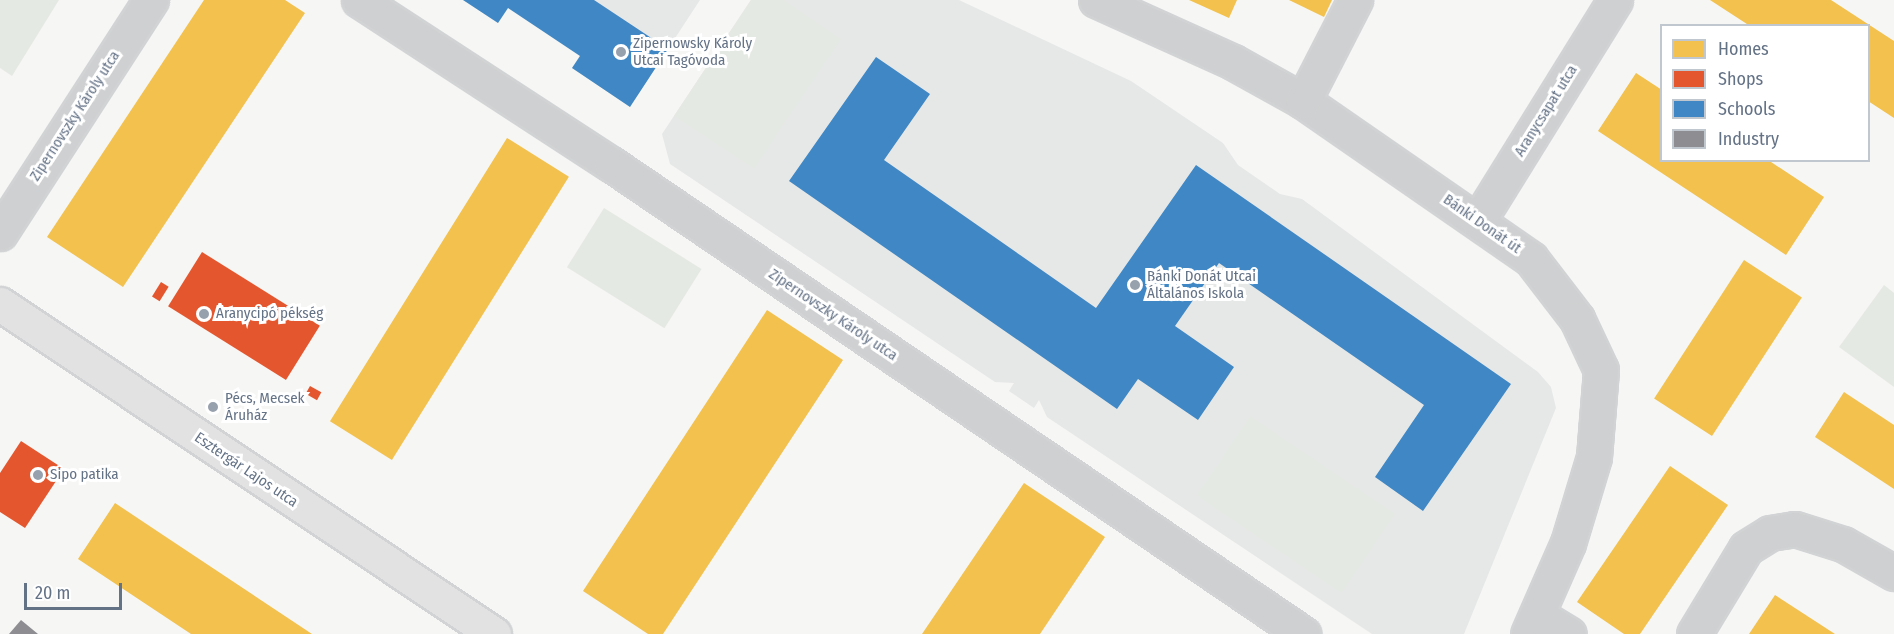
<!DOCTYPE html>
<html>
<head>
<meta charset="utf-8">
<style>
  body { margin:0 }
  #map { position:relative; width:1894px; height:634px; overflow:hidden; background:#f6f6f5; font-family:"Fira Sans Condensed",sans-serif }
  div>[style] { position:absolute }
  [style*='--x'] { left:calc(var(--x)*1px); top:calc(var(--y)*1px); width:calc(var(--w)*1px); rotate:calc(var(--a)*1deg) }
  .built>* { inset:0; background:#e6e7e7 }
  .green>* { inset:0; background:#e5e9e3; transform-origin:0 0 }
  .homes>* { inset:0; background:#f2c14e; transform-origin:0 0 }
  .shops>* { inset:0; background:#e4572e; transform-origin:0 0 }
  .schools>* { inset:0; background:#3f88c5 }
  .industry>* { inset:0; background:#8d8d92 }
  .roads { filter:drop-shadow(2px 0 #d1d3d4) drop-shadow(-2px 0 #d1d3d4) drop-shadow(0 2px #d1d3d4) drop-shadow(0 -2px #d1d3d4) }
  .street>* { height:33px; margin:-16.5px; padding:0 16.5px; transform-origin:16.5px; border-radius:16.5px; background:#cfd0d1 }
  .secondary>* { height:33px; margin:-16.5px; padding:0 16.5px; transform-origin:16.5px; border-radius:16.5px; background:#e2e2e3 }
  .dots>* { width:16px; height:16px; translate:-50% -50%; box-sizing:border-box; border:3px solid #fff; border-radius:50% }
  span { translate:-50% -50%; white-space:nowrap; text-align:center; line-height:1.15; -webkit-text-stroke:6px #fff; paint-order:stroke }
  .poi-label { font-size:15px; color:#647286 }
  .left { translate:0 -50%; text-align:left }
  .street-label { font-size:15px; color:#647286 }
  .legend { position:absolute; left:1660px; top:24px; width:210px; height:138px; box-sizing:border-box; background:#fff; border:2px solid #c1c7cf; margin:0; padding:8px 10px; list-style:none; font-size:18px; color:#647286 }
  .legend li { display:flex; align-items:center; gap:12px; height:30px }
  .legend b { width:30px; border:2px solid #c1c7cf }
  .scale { position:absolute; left:24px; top:583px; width:98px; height:27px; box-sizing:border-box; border:3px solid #647286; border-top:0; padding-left:8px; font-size:18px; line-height:21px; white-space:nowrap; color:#647286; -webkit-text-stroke:4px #fff; paint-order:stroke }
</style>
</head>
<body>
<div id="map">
  <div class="built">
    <div style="clip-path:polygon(463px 0,700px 0,630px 107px,572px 68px,580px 55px,508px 8px,498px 23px)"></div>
    <div style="clip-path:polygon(751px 0,959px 0,1131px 81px,1223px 143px,1238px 165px,1280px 194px,1302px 199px,1538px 372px,1551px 387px,1556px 408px,1464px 634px,1372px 634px,1047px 417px,1039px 400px,1034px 408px,1009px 391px,1014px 383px,995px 382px,670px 164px,662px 134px)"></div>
  </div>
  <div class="green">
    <div style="clip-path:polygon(0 0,59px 0,12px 76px,0 68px)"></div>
    <div style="clip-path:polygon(751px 0,784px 0,841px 39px,754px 169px,674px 116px)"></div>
    <div style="left:604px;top:208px;width:115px;height:70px;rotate:32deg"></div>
    <div style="clip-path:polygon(1884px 285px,1894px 293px,1894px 387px,1839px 347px)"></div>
    <div style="left:1250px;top:416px;width:175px;height:96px;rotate:34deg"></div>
  </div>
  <div class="homes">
    <div style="clip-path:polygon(204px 0,285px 0,305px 13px,123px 287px,47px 237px)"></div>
    <div style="clip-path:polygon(1189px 0,1237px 0,1229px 18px)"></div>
    <div style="clip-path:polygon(1289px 0,1332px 0,1324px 17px)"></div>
    <div style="clip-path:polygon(1710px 0,1831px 0,1894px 41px,1894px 118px,1868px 101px,1868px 26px,1750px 26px)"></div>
    <div style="clip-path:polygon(1636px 73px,1662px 90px,1662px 160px,1768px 160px,1824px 197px,1786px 255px,1598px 131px)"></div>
    <div style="left:507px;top:138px;width:73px;height:334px;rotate:32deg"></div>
    <div style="left:1744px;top:260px;width:69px;height:165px;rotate:33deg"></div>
    <div style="clip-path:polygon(767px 310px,843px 360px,663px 634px,648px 634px,583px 591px)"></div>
    <div style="clip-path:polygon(1844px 392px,1894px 425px,1894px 489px,1815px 437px)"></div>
    <div style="clip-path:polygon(1670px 466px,1728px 505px,1640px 634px,1624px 634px,1577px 602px)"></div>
    <div style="clip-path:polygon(1024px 483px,1105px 537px,1040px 634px,922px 634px)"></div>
    <div style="clip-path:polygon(115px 503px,163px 535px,312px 634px,191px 634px,78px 559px)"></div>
    <div style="clip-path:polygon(1775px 595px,1835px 634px,1749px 634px)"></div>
  </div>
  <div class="shops">
    <div style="left:202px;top:252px;width:139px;height:64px;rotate:32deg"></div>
    <div style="left:161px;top:282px;width:9px;height:17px;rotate:32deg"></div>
    <div style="left:310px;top:386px;width:13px;height:9px;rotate:29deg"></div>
    <div style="clip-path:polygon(21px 441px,64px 469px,25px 528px,0 512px,0 473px)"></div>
  </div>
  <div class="schools">
    <div style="clip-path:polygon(463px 0,594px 0,668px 49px,630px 107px,572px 68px,580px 56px,508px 8px,498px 23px)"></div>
    <div style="clip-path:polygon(876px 57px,930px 94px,884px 160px,1096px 308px,1196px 165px,1511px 384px,1423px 511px,1375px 477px,1424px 405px,1219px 263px,1175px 326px,1234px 367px,1198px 420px,1138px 379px,1117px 409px,789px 181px)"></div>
  </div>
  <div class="industry">
    <div style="clip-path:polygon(21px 620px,38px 634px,9px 634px)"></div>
  </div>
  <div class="roads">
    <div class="street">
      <div style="--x:359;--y:0;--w:301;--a:33.1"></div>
      <div style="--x:611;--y:164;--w:837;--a:34.18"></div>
      <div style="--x:1096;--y:0;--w:150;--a:24.3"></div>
      <div style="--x:1233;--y:62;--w:80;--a:29.1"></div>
      <div style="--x:1303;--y:101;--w:277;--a:34.7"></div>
      <div style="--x:1531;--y:259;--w:76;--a:52.5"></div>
      <div style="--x:1577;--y:319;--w:56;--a:64.8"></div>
      <div style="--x:1601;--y:370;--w:87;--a:94.6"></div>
      <div style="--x:1594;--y:457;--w:90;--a:106.8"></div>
      <div style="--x:1568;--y:543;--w:99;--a:113.7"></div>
      <div style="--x:1303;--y:101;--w:114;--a:-62.8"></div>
      <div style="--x:1478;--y:221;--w:260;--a:-58.2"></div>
      <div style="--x:0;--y:233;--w:278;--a:-57.1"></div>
      <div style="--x:1537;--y:615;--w:37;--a:31"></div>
      <div style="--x:1694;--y:634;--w:100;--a:-58.8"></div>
      <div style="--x:1746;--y:548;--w:28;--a:-32"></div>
      <div style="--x:1770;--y:533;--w:25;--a:-9"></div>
      <div style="--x:1795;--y:529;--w:50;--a:17.4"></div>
      <div style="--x:1843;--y:544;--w:59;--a:29.6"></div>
    </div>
    <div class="secondary">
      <div style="--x:0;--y:304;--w:594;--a:33.74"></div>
    </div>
  </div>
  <div class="dots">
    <div style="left:621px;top:52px;background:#97a0ad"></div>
    <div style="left:1135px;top:285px;background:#97a0ad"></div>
    <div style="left:204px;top:314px;background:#97a0ad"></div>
    <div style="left:213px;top:407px;background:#97a0ad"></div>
    <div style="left:38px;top:475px;background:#97a0ad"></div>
  </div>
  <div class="poi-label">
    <span class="left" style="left:633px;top:52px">Zipernowsky Károly<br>Utcai Tagóvoda</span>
    <span class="left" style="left:1147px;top:285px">Bánki Donát Utcai<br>Általános Iskola</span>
    <span class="left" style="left:216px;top:314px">Aranycipó pékség</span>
    <span class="left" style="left:225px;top:407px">Pécs, Mecsek<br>Áruház</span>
    <span class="left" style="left:50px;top:475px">Sipo patika</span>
  </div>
  <div class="street-label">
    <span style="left:1546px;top:111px;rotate:-58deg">Aranycsapat utca</span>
    <span style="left:75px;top:116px;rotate:-57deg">Zipernovszky Károly utca</span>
    <span style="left:1482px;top:224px;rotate:35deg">Bánki Donát út</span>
    <span style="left:833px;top:315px;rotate:34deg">Zipernovszky Károly utca</span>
    <span style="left:246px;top:470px;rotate:34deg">Esztergár Lajos utca</span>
  </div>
  <ul class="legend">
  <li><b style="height:16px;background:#f2c14e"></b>Homes</li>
  <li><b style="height:16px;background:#e4572e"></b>Shops</li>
  <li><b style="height:16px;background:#3f88c5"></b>Schools</li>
  <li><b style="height:16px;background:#8d8d92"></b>Industry</li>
  </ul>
  <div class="scale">20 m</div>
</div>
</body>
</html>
